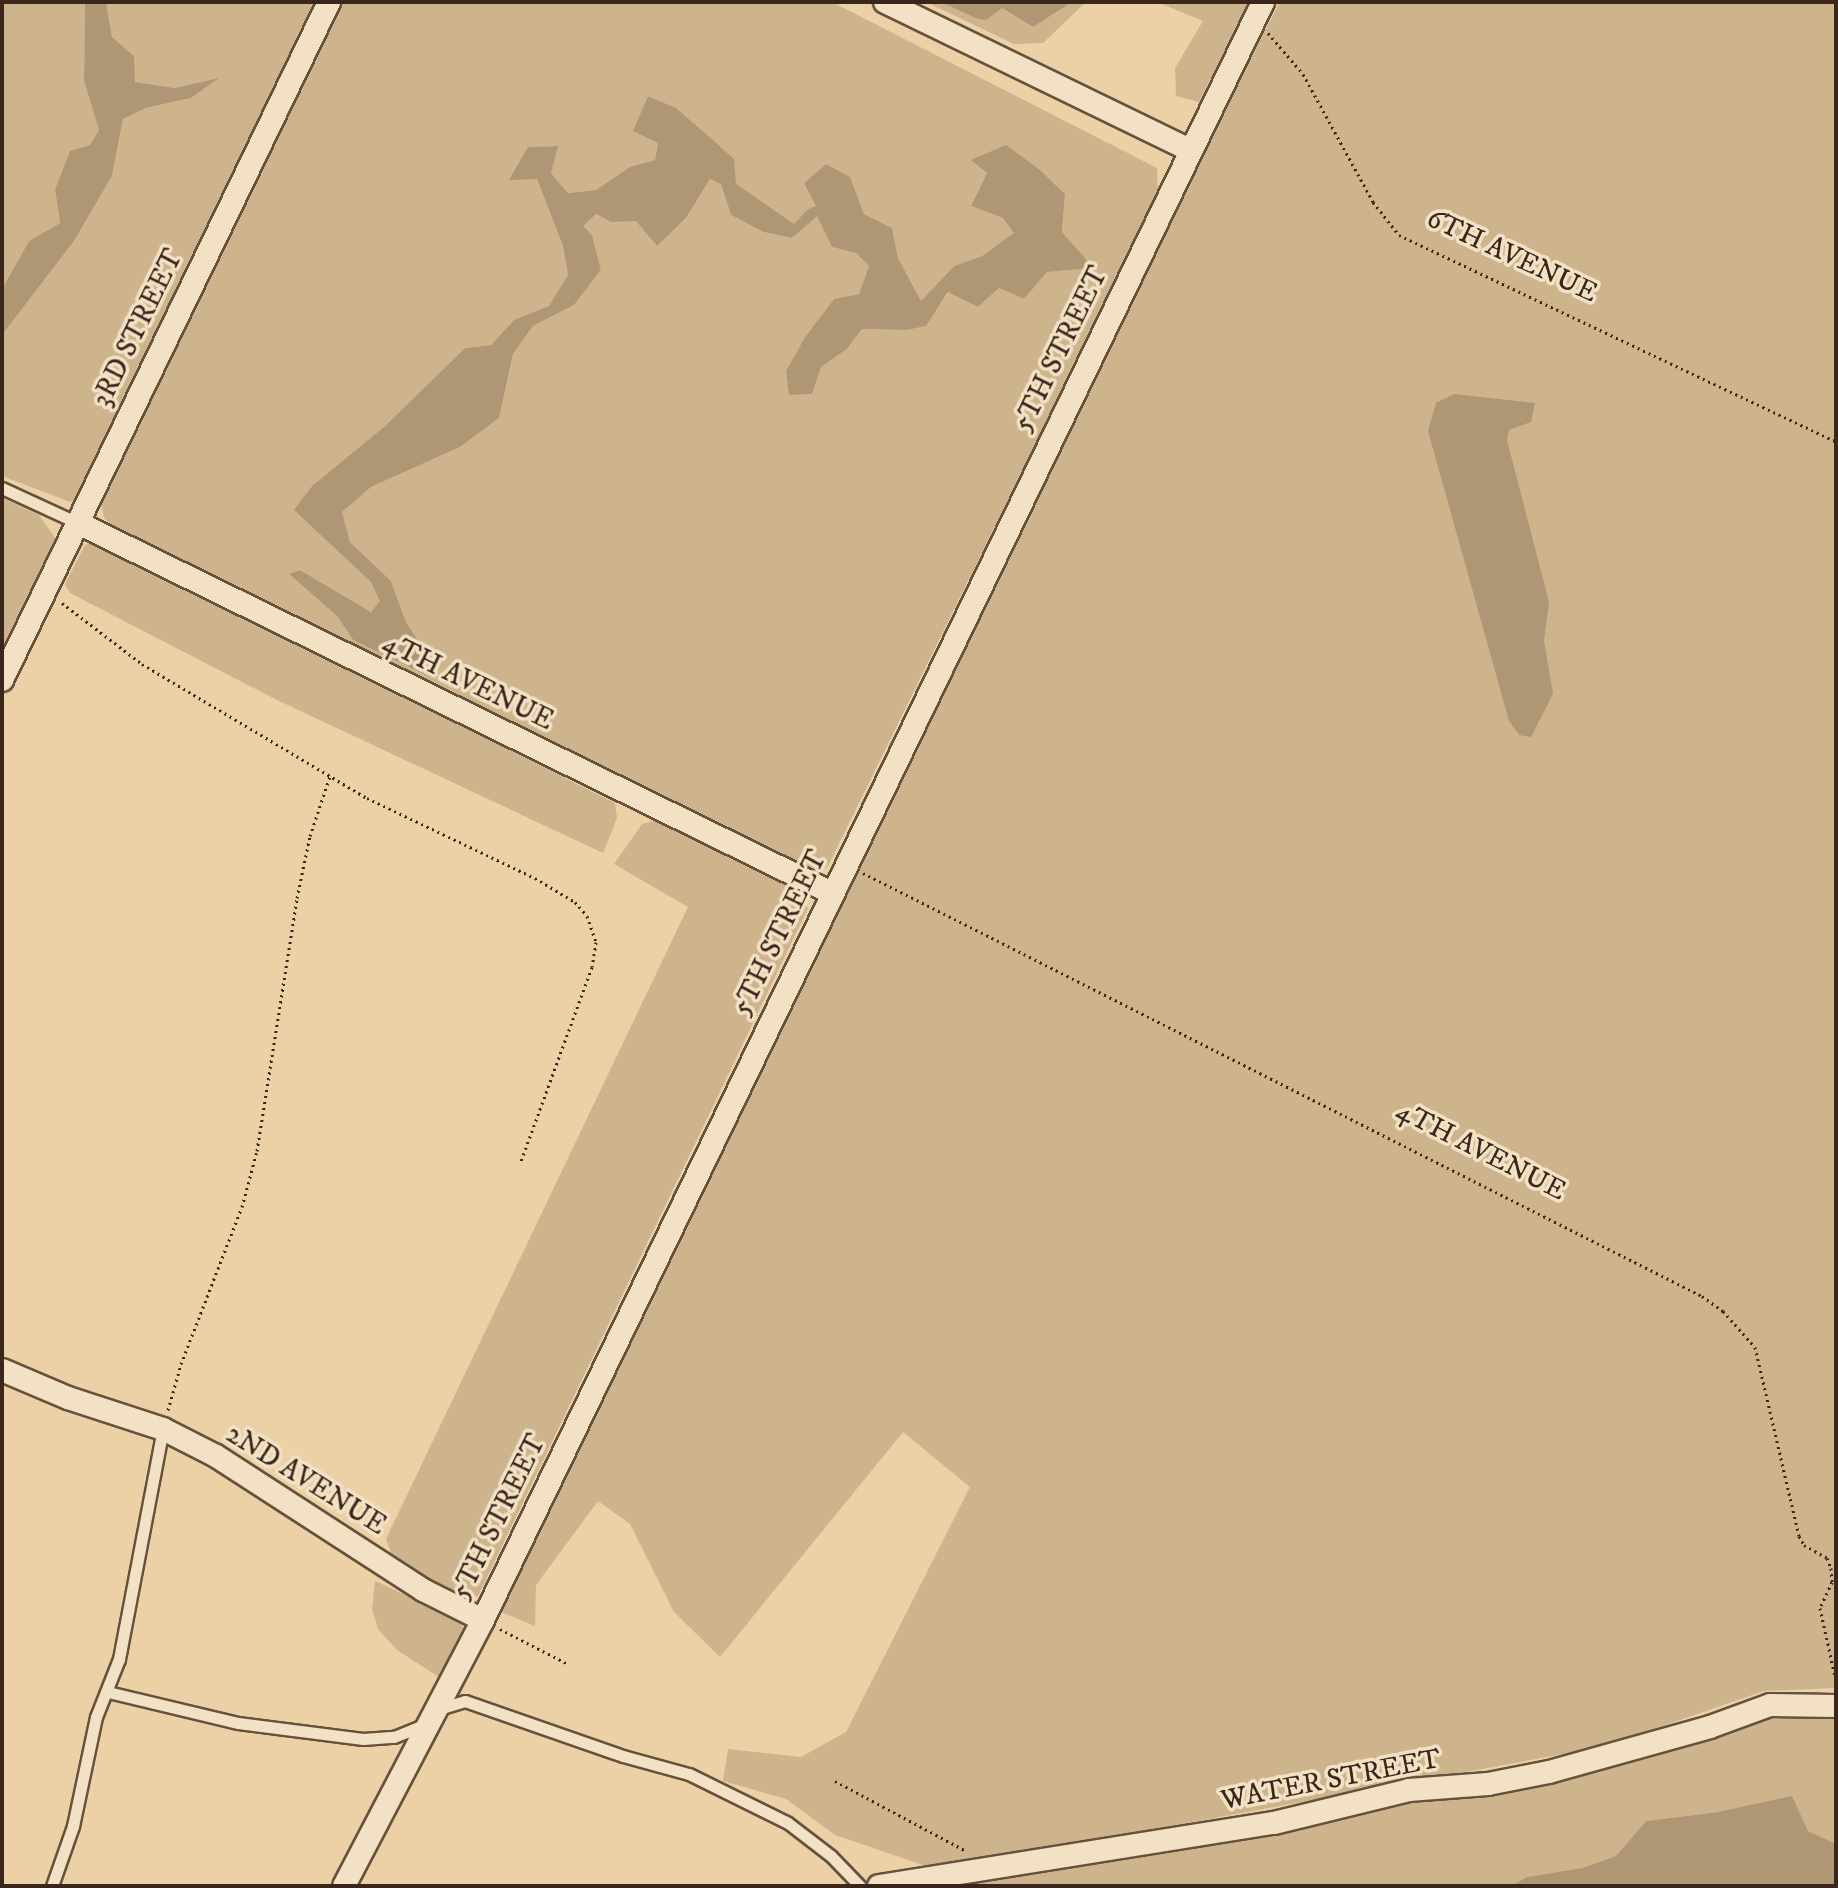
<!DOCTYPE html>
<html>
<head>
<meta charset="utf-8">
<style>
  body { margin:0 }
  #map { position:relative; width:1838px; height:1888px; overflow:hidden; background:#ebd1a5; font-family:"IM FELL DW Pica",serif }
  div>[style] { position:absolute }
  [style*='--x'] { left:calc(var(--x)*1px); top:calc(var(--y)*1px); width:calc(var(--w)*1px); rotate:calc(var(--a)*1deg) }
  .green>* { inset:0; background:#cdb48d }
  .water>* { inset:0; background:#af9776 }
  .path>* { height:3px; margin-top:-1.5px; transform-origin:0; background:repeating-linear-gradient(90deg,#3a261a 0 2px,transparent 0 6px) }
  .roads { filter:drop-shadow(2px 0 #66513d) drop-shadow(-2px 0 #66513d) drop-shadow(0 2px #66513d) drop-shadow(0 -2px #66513d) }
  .lane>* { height:11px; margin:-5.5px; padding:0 5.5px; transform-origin:5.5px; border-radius:5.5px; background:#f2e1c4 }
  .street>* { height:22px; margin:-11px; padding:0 11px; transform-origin:11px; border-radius:11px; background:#f2e1c4 }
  span { translate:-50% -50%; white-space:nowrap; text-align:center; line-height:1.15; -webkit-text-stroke:7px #f2e1c4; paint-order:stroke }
  .street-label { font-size:28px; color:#3a261a }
  .frame { position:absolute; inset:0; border:4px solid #3a261a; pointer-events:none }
</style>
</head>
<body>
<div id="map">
  <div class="green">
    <div style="clip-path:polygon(2px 2px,85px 2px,84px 81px,99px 130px,90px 145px,70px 151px,55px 189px,60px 223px,29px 241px,2px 289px)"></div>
    <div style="clip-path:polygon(106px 2px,318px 2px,79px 496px,70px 502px,2px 476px,2px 335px,74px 241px,112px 176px,123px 119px,146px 108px,191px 98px,217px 79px,175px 88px,134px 82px,134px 56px,112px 37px)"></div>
    <div style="clip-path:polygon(evenodd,340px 2px,832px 2px,1157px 168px,1158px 194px,828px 866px,815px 876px,118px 532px,104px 518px,100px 498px,340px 2px,648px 96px,676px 108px,712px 139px,734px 159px,735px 184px,794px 225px,808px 209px,817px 206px,804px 183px,826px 164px,849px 177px,864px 214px,892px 228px,898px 258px,921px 301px,954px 266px,982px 256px,1015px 233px,1004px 218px,971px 206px,987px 173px,972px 160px,1005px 146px,1040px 170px,1065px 194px,1062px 232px,1094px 268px,1046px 272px,1024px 299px,999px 288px,978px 307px,949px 292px,925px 326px,907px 330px,862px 329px,847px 349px,821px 367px,812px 394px,790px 395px,786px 371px,805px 337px,834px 299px,859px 294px,869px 266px,856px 253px,832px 247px,817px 215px,792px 238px,765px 232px,731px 215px,721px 183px,710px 179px,686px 218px,657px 246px,636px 220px,611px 222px,596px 214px,582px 226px,592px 235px,601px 270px,574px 305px,533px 326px,513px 354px,499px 418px,460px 447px,371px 487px,342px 512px,350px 542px,391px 581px,406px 622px,442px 676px,428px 677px,353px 640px,337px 616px,290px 575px,300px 570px,371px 612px,381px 601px,371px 582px,295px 510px,312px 486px,385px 426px,465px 348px,491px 345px,514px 320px,549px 307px,568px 275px,563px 246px,537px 179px,510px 179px,529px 147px,557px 146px,551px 173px,568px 193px,596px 190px,630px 167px,655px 160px,658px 143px,634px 130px,648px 96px)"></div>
    <div style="clip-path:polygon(926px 2px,941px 2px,975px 18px,1002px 8px,1033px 27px,1072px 2px,1086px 2px,1043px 43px,1014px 44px)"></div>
    <div style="clip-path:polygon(1157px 2px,1249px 2px,1199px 102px,1176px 96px,1175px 68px,1203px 21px)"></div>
    <div style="clip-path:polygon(1280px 2px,1836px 2px,1836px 1688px,1764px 1691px,1602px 1747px,1072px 1844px,926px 1866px,835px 1835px,786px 1799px,723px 1781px,728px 1749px,801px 1757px,846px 1732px,970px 1487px,903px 1432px,720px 1657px,674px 1612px,630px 1524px,598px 1501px,536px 1585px,535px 1626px,498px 1611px,1246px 67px)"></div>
    <div style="clip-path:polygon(2px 498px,39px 515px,56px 539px,2px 650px)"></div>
    <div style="clip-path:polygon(95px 542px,615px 803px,617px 818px,603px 853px,277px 700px,70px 593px,65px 584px,85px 545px)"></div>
    <div style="clip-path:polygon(658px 820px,791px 886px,808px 908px,478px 1596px,457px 1599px,393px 1558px,386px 1539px,688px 907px,614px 864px,642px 824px)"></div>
    <div style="clip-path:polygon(375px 1581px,458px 1619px,464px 1629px,442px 1679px,397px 1650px,378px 1629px,372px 1609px)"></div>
    <div style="clip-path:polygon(1771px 1713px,1836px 1713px,1836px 1844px,1808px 1831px,1718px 1812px,1646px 1821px,1616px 1856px,1582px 1868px,1527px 1877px,1511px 1886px,946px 1886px,1277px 1833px)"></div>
  </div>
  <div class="water">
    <div style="clip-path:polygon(85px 2px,106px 2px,112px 37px,134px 56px,135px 82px,175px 88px,219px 78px,191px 98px,146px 108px,123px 119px,112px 176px,74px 241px,2px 335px,2px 289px,29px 241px,60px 223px,55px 189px,70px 151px,90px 145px,99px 130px,84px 81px)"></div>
    <div style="clip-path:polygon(941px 2px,1072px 2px,1033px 27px,1002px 8px,986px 20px,975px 18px)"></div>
    <div style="clip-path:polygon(648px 96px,676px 108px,712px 139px,734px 159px,736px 184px,794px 224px,808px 209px,816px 206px,804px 183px,826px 164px,850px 177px,864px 214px,892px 228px,898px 258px,921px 301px,954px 266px,982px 256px,1014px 233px,1003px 218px,971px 206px,987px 173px,971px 160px,1006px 145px,1040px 170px,1065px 194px,1062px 232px,1094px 268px,1047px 272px,1024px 299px,999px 288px,978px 307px,948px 292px,926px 326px,907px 330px,862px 329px,847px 349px,821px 367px,812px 394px,789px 395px,786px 371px,805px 337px,834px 299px,859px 294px,869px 266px,856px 253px,832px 247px,817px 216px,792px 238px,764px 232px,731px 215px,721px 184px,710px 179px,686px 218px,657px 246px,636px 221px,611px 222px,596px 214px,583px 226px,592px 235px,601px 270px,574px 305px,533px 326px,513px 354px,499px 418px,460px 447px,371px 487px,342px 512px,350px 542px,391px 581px,406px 622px,442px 677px,429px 677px,353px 640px,337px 616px,289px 574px,300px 570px,371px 612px,380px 601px,371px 582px,294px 510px,312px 486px,385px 426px,465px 348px,491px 345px,514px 320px,549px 306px,568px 275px,563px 246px,537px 179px,509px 180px,528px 147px,558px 146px,551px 173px,568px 193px,596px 190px,630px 167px,655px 160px,658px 143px,633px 131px)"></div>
    <div style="clip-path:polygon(1454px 394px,1535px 403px,1531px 422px,1509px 430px,1507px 440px,1549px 602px,1544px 641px,1553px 694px,1531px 737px,1519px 735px,1509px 721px,1428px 431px,1436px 403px)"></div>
    <div style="clip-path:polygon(1792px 1796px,1808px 1831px,1836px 1844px,1836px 1886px,1511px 1886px,1527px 1877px,1582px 1868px,1616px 1856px,1646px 1821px,1718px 1812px)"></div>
  </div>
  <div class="path">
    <div style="--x:1268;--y:33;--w:54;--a:49.5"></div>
    <div style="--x:1303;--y:74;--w:146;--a:61.3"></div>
    <div style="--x:1373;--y:202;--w:42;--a:51.8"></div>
    <div style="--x:1399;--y:235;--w:484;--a:25.3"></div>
    <div style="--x:62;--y:603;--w:101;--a:37.3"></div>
    <div style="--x:142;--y:664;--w:262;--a:30.8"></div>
    <div style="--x:367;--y:798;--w:186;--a:25.5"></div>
    <div style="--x:535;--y:878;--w:47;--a:31"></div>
    <div style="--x:575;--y:902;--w:18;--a:49"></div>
    <div style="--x:587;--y:916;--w:28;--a:71"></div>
    <div style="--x:596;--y:942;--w:25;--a:99"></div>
    <div style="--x:592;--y:967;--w:210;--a:110.1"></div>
    <div style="--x:863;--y:873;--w:940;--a:26.76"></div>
    <div style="--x:1702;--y:1296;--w:26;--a:36"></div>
    <div style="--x:1723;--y:1311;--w:48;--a:48.4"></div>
    <div style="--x:1755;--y:1347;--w:194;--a:76.9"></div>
    <div style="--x:1799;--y:1536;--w:10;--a:61"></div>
    <div style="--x:1804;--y:1545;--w:26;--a:29"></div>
    <div style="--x:1827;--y:1558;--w:11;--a:68"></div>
    <div style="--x:1831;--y:1568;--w:14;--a:86"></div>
    <div style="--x:1832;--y:1582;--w:29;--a:115"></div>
    <div style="--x:1820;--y:1608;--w:75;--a:77.6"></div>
    <div style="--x:168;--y:1410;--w:48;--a:-74.2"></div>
    <div style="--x:181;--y:1364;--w:168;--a:-68.8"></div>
    <div style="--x:242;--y:1207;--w:58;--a:-75"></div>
    <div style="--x:257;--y:1151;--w:256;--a:-81"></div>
    <div style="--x:297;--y:898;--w:63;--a:-78.2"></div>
    <div style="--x:310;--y:836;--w:63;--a:-71.6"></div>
    <div style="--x:500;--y:1629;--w:76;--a:27.2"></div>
    <div style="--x:835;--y:1781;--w:149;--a:28.1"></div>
  </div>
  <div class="roads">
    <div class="lane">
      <div style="--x:2;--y:488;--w:84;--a:24.7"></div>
      <div style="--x:108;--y:1692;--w:134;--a:13.4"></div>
      <div style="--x:238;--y:1723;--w:126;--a:7.3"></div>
      <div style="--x:363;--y:1739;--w:31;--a:-4"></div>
      <div style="--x:394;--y:1737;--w:31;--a:-22"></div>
      <div style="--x:442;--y:1708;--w:24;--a:-17"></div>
      <div style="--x:465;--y:1701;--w:167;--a:19.2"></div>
      <div style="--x:623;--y:1756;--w:68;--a:15.3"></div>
      <div style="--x:689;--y:1774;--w:110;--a:26.3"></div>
      <div style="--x:788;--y:1823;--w:54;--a:37.5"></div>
      <div style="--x:831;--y:1856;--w:42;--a:46"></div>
      <div style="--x:52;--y:1886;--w:64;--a:-70.7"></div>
      <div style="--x:73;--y:1826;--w:111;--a:-78.1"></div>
      <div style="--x:96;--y:1717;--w:62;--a:-68.4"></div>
      <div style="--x:119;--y:1659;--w:234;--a:-79.2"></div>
    </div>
    <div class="street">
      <div style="--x:885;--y:2;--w:339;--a:25.9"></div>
      <div style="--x:78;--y:523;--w:840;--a:26.14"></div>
      <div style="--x:2;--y:680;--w:753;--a:-64.25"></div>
      <div style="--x:2;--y:1370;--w:72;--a:23"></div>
      <div style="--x:68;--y:1398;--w:100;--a:18.1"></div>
      <div style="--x:163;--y:1429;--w:59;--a:27"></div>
      <div style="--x:216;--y:1456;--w:247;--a:32.9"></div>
      <div style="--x:423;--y:1590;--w:67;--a:26.6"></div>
      <div style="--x:344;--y:1886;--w:300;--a:-62.4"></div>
      <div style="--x:483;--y:1620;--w:1796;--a:-64.26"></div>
      <div style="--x:879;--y:1886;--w:400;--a:-9.1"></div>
      <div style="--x:1274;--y:1823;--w:139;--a:-13.7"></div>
      <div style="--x:1409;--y:1790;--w:79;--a:-4.3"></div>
      <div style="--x:1488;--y:1784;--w:62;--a:-11.1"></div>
      <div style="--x:1549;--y:1772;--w:167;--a:-15.6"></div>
      <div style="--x:1710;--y:1727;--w:64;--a:-20.1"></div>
      <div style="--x:1770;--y:1705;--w:66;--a:0.9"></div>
    </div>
  </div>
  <div class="street-label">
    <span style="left:1512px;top:256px;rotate:25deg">6TH AVENUE</span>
    <span style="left:138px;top:328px;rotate:-64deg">3RD STREET</span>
    <span style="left:1061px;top:349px;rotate:-64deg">5TH STREET</span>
    <span style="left:468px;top:682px;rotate:26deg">4TH AVENUE</span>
    <span style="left:780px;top:933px;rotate:-64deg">5TH STREET</span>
    <span style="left:1481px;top:1151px;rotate:27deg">4TH AVENUE</span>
    <span style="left:306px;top:1480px;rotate:32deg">2ND AVENUE</span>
    <span style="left:499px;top:1517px;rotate:-64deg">5TH STREET</span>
    <span style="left:1331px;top:1780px;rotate:-11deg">WATER STREET</span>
  </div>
  <div class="frame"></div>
</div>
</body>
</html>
